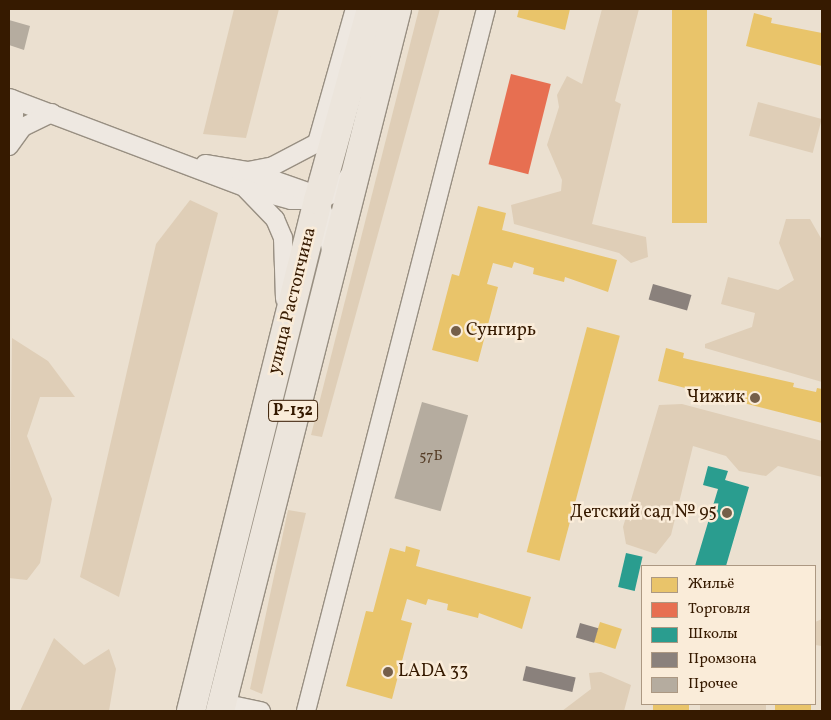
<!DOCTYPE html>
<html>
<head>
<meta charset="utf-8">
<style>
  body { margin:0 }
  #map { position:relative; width:831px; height:720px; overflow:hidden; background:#ebe0d0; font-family:Vollkorn,serif }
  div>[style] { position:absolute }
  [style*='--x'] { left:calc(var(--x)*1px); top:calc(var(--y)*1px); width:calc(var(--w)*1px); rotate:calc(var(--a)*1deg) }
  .green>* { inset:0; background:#dfceb7; transform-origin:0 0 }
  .homes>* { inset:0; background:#e9c46a; transform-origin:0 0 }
  .shops>* { inset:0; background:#e76f51; transform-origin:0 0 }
  .schools>* { inset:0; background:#2a9d8f; transform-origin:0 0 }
  .industry>* { inset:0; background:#8a817c; transform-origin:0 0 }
  .building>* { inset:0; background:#b5ac9f; transform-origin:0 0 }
  .roads { filter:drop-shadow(1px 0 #988f82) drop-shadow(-1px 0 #988f82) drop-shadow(0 1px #988f82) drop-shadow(0 -1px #988f82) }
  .minor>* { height:18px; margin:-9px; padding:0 9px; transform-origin:9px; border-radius:9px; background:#eee8e1 }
  .trunk>* { height:28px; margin:-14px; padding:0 14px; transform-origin:14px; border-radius:14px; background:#ece5dc }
  .dots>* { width:14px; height:14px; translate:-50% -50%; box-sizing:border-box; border:2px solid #faecd9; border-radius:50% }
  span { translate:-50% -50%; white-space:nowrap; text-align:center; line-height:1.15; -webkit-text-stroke:5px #faecd9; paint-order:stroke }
  .number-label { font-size:15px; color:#563e28 }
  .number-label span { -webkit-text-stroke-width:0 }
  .shield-label span { padding:1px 4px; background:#faecd9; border:1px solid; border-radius:4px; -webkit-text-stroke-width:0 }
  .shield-label { font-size:16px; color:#361a00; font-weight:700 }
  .street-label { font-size:18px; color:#361a00 }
  .poi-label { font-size:18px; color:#361a00 }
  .left { translate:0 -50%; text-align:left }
  .right { translate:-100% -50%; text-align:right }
  .frame { position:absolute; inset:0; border:10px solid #361a00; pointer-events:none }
  .legend { position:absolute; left:641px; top:565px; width:175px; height:140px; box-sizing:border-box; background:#faecd9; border:1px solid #ac9882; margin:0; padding:6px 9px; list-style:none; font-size:15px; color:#361a00 }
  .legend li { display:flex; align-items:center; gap:10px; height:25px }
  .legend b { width:25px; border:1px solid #ac9882 }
</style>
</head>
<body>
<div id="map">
  <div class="green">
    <div style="clip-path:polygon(234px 9px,279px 9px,246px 138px,203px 134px)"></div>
    <div style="clip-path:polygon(419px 9px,440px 9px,322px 437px,311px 435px)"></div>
    <div style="clip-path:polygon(602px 9px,639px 9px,615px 101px,621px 104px,592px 224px,646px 237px,648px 257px,631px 263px,619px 253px,514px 224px,511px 205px,561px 191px,562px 180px,547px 145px,559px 107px,557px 95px,567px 76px,582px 84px)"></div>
    <div style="left:758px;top:102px;width:66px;height:35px;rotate:15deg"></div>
    <div style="clip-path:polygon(190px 200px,218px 213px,119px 597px,80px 577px,156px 244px)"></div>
    <div style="clip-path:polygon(786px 219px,810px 219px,822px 240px,822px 382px,705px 348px,705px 344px,752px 327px,755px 313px,721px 304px,728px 277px,778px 290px,794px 280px,779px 243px)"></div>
    <div style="clip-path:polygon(12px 338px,48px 361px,75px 397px,40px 397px,27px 436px,52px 499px,40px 563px,27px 580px,9px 578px)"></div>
    <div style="clip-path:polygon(682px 404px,822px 441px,822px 477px,778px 466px,766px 476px,739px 471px,726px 456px,693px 446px,671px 535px,656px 554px,626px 544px,623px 527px,659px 405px)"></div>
    <div style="clip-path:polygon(288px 510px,306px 513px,262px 694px,250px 689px)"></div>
    <div style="clip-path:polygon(822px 619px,822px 646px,815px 645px,815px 622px)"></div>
    <div style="clip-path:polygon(54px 638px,84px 665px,109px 649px,116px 669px,109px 711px,20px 711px)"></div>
    <div style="clip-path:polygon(601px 672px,631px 685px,624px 711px,562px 711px,591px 689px,589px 673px)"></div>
    <div style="left:700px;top:704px;width:66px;height:8px"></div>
  </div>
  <div class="homes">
    <div style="clip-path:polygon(519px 9px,570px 9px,565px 30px,517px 17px)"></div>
    <div style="left:672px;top:9px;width:35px;height:214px"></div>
    <div style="clip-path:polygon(754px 13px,772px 18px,771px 23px,822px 33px,822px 66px,746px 46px)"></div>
    <div style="clip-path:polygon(478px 206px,506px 213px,502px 230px,617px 260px,608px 292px,565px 277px,564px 282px,533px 274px,534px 268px,514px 262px,512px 268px,493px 263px,487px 284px,498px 287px,478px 362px,432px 350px,452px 274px,459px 276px)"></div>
    <div style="left:587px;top:327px;width:34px;height:233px;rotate:15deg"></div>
    <div style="clip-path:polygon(666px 348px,684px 353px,683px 358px,794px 383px,793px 387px,816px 392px,817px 388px,822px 389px,822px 423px,658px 381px)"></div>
    <div style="clip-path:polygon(406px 546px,420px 550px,416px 566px,531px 597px,522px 629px,479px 613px,478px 618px,447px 610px,448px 604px,428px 599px,426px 605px,407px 599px,401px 620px,412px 623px,392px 699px,346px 686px,366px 611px,373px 612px,390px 548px,405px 552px)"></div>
    <div style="left:600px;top:622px;width:23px;height:21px;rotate:18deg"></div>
    <div style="left:653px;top:704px;width:36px;height:7px"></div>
    <div style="left:775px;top:704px;width:36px;height:7px"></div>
  </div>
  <div class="shops">
    <div style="left:511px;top:74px;width:41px;height:93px;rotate:14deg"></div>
  </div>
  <div class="schools">
    <div style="clip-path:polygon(708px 466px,728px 471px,725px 480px,749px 487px,726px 566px,695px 566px,718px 489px,703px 485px)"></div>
    <div style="left:626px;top:553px;width:17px;height:35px;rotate:13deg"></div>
  </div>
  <div class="industry">
    <div style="left:653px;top:284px;width:40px;height:16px;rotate:16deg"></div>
    <div style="left:580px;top:623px;width:19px;height:15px;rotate:16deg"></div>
    <div style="left:526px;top:666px;width:51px;height:15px;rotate:13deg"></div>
  </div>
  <div class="building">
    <div style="clip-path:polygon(9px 20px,30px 26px,24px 50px,9px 45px)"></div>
    <div style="left:422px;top:402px;width:48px;height:100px;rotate:16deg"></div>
  </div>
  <div class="roads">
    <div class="minor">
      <div style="--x:9;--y:98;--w:251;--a:20.7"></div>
      <div style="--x:244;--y:187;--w:49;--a:15.5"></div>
      <div style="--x:291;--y:200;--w:27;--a:0"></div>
      <div style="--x:318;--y:200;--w:22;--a:-22"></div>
      <div style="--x:338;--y:192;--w:23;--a:-56"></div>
      <div style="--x:9;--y:138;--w:24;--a:-78"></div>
      <div style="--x:14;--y:115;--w:16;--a:-97"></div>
      <div style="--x:9;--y:146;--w:24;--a:-54"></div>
      <div style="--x:23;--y:127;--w:32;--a:-26"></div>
      <div style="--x:205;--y:164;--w:44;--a:9.2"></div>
      <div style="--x:248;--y:171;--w:64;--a:19.3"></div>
      <div style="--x:308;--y:192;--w:13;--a:39"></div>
      <div style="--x:318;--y:200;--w:21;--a:67"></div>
      <div style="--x:326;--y:219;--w:33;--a:81"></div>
      <div style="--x:248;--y:171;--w:25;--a:-11"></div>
      <div style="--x:273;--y:166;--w:50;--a:-27.6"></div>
      <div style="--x:317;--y:143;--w:139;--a:-74.2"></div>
      <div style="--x:246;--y:189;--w:42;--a:46"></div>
      <div style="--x:275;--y:219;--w:21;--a:67"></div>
      <div style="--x:283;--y:238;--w:61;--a:88.1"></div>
      <div style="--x:222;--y:703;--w:40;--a:12"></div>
      <div style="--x:306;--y:711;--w:725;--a:-75.62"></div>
    </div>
    <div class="trunk">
      <div style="--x:191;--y:711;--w:527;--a:-76.04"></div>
      <div style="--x:318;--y:200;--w:198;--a:-74.5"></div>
      <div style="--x:220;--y:711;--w:724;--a:-75.85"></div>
    </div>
  </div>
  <div class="dots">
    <div style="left:456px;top:331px;background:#755f49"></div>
    <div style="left:755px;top:398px;background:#755f49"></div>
    <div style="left:727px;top:513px;background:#755f49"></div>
    <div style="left:388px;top:672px;background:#755f49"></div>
  </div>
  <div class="number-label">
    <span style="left:431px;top:457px">57Б</span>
  </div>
  <div class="shield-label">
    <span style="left:293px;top:411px">Р-132</span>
  </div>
  <div class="street-label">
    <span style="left:293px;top:301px;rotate:-76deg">улица Растопчина</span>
  </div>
  <div class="poi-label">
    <span class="left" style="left:466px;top:331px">Сунгирь</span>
    <span class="right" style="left:745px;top:398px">Чижик</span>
    <span class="right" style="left:717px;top:513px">Детский сад № 95</span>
    <span class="left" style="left:398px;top:672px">LADA 33</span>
  </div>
  <div class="frame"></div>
  <ul class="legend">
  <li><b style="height:14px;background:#e9c46a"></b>Жильё</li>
  <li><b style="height:14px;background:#e76f51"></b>Торговля</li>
  <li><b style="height:14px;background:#2a9d8f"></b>Школы</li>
  <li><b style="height:14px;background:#8a817c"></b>Промзона</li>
  <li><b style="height:14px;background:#b5ac9f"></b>Прочее</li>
  </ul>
</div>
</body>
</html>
